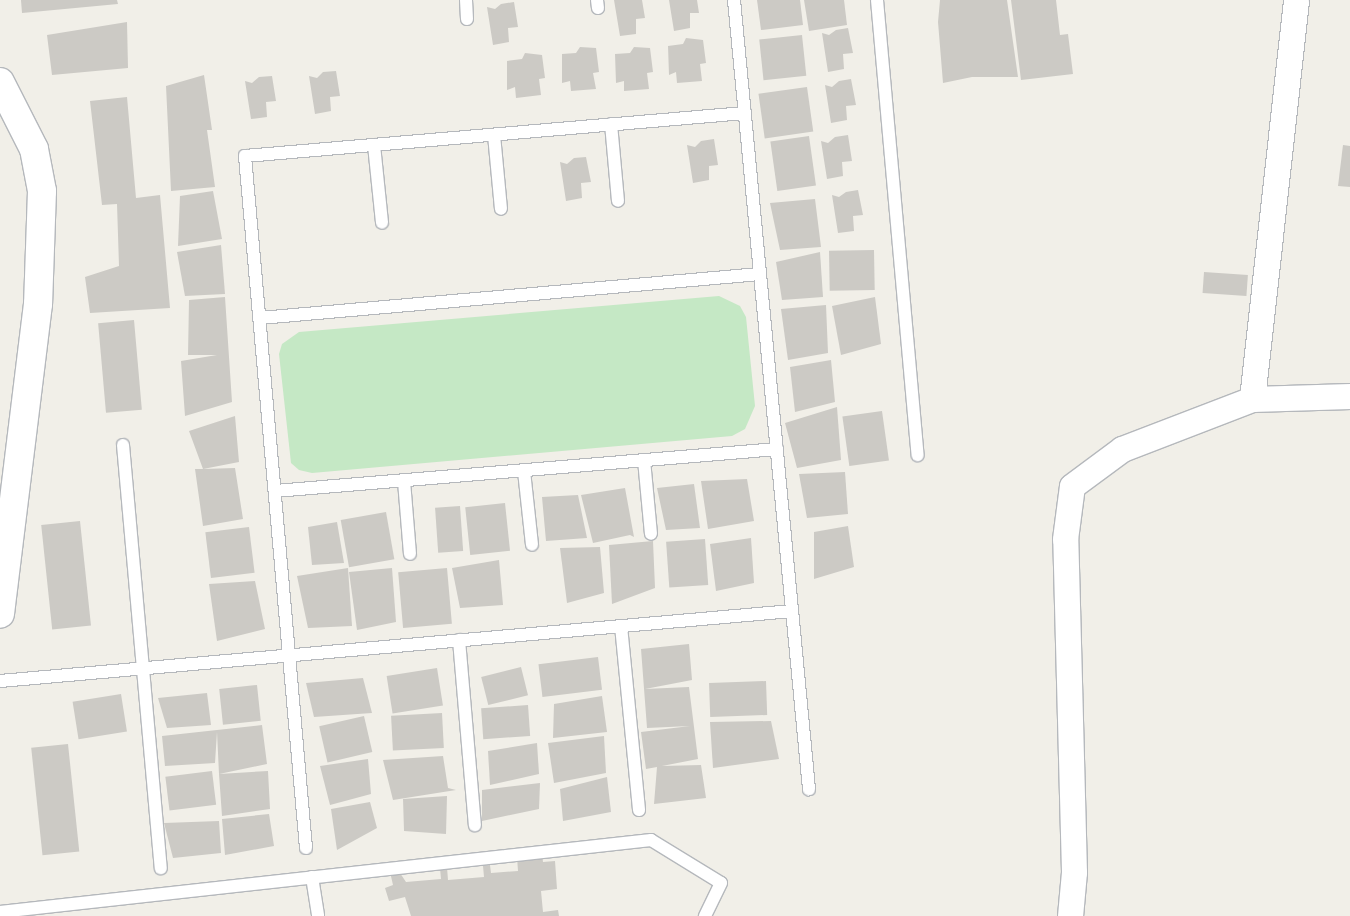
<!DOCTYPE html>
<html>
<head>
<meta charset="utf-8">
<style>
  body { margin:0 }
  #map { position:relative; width:1350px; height:916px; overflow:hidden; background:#f1efe8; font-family:"Titillium Web",sans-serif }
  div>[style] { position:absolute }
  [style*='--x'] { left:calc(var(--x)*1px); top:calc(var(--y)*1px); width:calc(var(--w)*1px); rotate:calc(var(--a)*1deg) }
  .green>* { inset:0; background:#c5e8c5 }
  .building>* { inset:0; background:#cccac5; transform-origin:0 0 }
  .roads { filter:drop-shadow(1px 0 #b5b8bc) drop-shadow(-1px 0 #b5b8bc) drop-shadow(0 1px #b5b8bc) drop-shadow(0 -1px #b5b8bc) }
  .service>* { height:12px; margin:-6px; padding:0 6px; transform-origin:6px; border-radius:6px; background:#fff }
  .minor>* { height:25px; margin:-12.5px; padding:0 12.5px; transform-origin:12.5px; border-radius:12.5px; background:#fff }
  .secondary>* { height:28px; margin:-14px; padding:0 14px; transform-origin:14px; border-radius:14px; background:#fff }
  span { translate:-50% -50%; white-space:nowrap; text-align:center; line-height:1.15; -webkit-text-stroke:4px #fff; paint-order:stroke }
</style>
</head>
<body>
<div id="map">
  <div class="green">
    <div style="clip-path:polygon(719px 296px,740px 306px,746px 317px,755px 406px,745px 429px,732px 436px,312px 473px,299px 470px,291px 463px,279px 354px,282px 344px,299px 332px)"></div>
  </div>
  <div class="building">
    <div style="clip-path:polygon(21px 0,117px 0,118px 4px,22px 13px)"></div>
    <div style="clip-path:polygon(614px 0,642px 0,645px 18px,636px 19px,636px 34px,620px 36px)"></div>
    <div style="clip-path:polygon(669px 0,697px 0,699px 13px,690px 13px,690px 28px,674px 31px)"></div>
    <div style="clip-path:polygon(757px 0,800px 0,803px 25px,761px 30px)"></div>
    <div style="clip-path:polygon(804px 0,844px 0,847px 25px,809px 31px)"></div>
    <div style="clip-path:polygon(940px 0,1007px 0,1018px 77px,972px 77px,943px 83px,938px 22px)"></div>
    <div style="clip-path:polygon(1011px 0,1056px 0,1060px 35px,1068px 34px,1073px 74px,1021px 80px)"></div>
    <div style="clip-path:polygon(514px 2px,518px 27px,508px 28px,509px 42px,493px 45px,487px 7px,495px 9px,501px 4px)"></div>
    <div style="clip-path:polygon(127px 22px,128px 68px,52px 75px,47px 35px)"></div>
    <div style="clip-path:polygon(848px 28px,853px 53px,843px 54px,844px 69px,828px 72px,822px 33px,829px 35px,836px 30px)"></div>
    <div style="left:802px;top:35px;width:41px;height:43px;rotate:84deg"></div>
    <div style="clip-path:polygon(686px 38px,703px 40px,706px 63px,700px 64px,702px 81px,677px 83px,676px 72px,669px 75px,668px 46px,683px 44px)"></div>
    <div style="clip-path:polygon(580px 47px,596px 48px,599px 72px,593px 73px,596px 89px,571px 91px,570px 81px,562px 83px,562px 54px,576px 53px)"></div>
    <div style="clip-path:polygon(634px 47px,650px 48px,653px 72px,647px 73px,649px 89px,624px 91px,624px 81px,616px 83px,615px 54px,630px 53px)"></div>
    <div style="clip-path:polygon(525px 53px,542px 55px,545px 78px,539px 79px,541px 95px,516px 98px,515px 87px,507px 90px,507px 61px,522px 59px)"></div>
    <div style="clip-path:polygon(336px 71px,340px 96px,330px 97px,331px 111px,315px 114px,309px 76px,317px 78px,323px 72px)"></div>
    <div style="clip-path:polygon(204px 75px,212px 130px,207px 130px,215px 187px,171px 191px,166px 86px)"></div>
    <div style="clip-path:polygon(272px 76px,276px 101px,266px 102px,267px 117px,251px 119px,245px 81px,252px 83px,259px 77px)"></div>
    <div style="clip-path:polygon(851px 79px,856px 105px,846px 106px,847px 120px,831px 123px,825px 85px,832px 87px,839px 81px)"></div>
    <div style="left:807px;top:87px;width:45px;height:49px;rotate:82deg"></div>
    <div style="clip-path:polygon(127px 97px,136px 198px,160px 195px,170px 308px,90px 313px,85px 277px,119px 266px,117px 204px,102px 205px,90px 101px)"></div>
    <div style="clip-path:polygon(848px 135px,852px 161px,842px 162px,843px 176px,827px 179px,821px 141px,828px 143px,835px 137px)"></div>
    <div style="left:809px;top:136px;width:50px;height:39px;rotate:82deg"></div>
    <div style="clip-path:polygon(714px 139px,718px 165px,709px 166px,709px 180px,693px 183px,687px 145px,695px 147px,701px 141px)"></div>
    <div style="clip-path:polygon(1343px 145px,1350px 146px,1350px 187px,1338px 186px)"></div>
    <div style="clip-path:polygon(586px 157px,591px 182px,581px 183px,582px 198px,566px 201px,560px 162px,567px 164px,574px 158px)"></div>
    <div style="clip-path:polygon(858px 190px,863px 215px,853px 216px,854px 231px,838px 233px,832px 195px,839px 197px,846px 192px)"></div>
    <div style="clip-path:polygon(213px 191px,222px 239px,178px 246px,180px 196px)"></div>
    <div style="clip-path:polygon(815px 199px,821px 247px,780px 250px,770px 203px)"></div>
    <div style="clip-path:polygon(221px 245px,225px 294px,185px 296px,177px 252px)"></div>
    <div style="left:874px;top:250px;width:40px;height:45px;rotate:89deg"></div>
    <div style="clip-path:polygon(820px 252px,823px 297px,782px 300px,776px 262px)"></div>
    <div style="left:1204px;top:272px;width:44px;height:21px;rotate:4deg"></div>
    <div style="clip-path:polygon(225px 297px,232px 402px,185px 416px,181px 361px,217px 355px,188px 355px,189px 300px)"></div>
    <div style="clip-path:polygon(875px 297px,881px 344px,841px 355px,832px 306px)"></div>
    <div style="clip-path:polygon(826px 305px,828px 353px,788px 360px,781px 309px)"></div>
    <div style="left:134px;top:320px;width:90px;height:36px;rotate:85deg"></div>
    <div style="clip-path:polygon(831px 360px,835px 402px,795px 412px,790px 367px)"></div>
    <div style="clip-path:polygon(837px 407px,841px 460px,797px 468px,785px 423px)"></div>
    <div style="left:882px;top:411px;width:50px;height:40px;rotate:82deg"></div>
    <div style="clip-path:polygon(235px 416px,239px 462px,203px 469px,235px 468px,243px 519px,203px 526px,195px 469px,203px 469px,189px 431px)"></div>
    <div style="clip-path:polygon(845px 472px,848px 514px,807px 518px,799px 474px)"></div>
    <div style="clip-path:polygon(747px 479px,754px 521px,708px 529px,701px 481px)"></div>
    <div style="clip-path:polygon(694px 484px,700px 528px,666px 530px,657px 488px)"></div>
    <div style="clip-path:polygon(625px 488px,634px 537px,630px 535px,593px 543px,581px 495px)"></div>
    <div style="clip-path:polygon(578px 495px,587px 538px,546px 541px,542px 497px)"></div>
    <div style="left:505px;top:503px;width:48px;height:40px;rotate:84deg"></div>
    <div style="left:460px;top:506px;width:45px;height:25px;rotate:86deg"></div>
    <div style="left:386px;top:512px;width:48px;height:46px;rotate:80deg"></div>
    <div style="left:80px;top:521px;width:105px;height:39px;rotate:84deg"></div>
    <div style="clip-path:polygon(337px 522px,344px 563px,312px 565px,308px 527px)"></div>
    <div style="clip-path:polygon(848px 526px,854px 567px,814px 579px,814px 532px)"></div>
    <div style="left:249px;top:527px;width:46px;height:44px;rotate:83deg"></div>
    <div style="clip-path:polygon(751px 538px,754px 583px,716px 591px,710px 544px)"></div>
    <div style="left:705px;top:539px;width:46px;height:39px;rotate:86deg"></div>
    <div style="clip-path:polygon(653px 541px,655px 588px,612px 604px,609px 545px)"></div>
    <div style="clip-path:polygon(600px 547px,604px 593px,567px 603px,560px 548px)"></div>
    <div style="clip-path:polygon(499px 560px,503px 605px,460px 608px,452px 568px)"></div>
    <div style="clip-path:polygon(348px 568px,352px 626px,308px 628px,297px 576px)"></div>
    <div style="clip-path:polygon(392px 568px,396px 622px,357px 630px,349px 572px)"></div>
    <div style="left:447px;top:568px;width:56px;height:49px;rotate:85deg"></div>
    <div style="clip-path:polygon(255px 581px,265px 629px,217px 641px,209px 584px)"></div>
    <div style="clip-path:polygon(689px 644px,692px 680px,645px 689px,689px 687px,698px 759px,662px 766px,701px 765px,706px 798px,654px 804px,657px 767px,646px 769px,641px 732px,690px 726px,647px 728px,641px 649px)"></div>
    <div style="left:598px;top:657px;width:33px;height:60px;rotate:83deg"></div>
    <div style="left:521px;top:667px;width:29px;height:41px;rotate:76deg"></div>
    <div style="left:437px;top:668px;width:38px;height:51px;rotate:81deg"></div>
    <div style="clip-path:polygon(363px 678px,372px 713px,314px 717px,306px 683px)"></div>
    <div style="left:766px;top:681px;width:34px;height:57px;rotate:88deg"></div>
    <div style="left:257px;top:685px;width:36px;height:38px;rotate:84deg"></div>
    <div style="clip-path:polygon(207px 693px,211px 725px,167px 728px,158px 698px)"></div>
    <div style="left:121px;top:694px;width:38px;height:49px;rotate:81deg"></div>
    <div style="clip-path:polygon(602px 696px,607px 732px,553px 738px,554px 704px)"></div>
    <div style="left:528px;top:705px;width:31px;height:47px;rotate:86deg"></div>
    <div style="left:442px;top:713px;width:35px;height:51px;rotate:87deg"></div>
    <div style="left:364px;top:716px;width:37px;height:46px;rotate:77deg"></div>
    <div style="clip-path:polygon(771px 721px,779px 759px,713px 768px,710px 722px)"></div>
    <div style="clip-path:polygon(262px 725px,267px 764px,219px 774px,268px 771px,270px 809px,222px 816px,219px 774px,217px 732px,215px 763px,165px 766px,162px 736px)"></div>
    <div style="clip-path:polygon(604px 736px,606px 773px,554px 783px,548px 743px)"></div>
    <div style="clip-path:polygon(537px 743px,539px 774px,490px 785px,488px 751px)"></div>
    <div style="left:68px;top:744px;width:108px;height:37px;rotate:84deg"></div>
    <div style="clip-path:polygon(443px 756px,448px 788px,456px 790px,393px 800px,383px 760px)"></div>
    <div style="clip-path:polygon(368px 759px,371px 794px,330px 805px,320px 766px)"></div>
    <div style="left:212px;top:771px;width:34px;height:47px;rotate:83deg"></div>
    <div style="clip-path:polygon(607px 777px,611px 812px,563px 821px,560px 789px)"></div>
    <div style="clip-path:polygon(540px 783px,539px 809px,482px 821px,482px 790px)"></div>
    <div style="clip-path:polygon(447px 796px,446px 834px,404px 831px,403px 799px)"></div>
    <div style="clip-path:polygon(370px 802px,377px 828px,337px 850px,331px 809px)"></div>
    <div style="clip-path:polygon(269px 814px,274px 846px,225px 855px,222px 819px)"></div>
    <div style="clip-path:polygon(219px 821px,221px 853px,173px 858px,164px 823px)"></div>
    <div style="clip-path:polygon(542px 854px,543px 862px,555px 861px,557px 889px,541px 891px,543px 912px,558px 910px,559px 916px,411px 916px,405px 897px,389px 901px,385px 888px,393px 885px,390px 872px,400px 873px,406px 882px,441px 879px,440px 868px,447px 867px,448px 880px,484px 877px,483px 866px,490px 865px,491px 873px,518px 871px,517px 857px)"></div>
  </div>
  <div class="roads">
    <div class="service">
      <div style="--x:466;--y:0;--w:19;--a:87"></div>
      <div style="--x:597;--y:0;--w:8;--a:83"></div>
      <div style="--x:734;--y:0;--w:793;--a:84.57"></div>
      <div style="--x:877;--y:0;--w:457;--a:84.9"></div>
      <div style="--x:611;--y:124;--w:77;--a:84.8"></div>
      <div style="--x:494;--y:135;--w:74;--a:84.6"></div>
      <div style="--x:374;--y:145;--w:78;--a:84.1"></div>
      <div style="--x:260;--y:318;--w:502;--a:-5.03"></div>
      <div style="--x:123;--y:445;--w:425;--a:84.9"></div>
      <div style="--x:644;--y:460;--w:74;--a:84.6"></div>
      <div style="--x:524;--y:471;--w:74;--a:83.8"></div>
      <div style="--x:404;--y:481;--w:73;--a:85.3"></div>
      <div style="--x:275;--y:491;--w:504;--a:-4.78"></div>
      <div style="--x:621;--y:626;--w:185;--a:84.4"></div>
      <div style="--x:459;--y:640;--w:186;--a:85.1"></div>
      <div style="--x:0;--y:681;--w:795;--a:-5.05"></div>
      <div style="--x:306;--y:848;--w:695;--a:-95.04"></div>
      <div style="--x:245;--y:156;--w:502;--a:-4.92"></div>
      <div style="--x:312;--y:877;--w:39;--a:81"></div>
      <div style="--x:0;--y:912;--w:655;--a:-6.31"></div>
      <div style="--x:651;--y:840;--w:82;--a:31.6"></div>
      <div style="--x:721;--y:883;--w:37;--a:116"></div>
    </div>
    <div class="minor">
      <div style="--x:1252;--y:399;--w:401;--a:-83.7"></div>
      <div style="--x:1070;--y:916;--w:44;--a:-84.8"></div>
      <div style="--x:1074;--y:872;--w:333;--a:-91.5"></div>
      <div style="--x:1065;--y:539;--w:53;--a:-82.5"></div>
      <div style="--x:1072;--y:486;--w:62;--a:-36.5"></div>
      <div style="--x:1122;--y:449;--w:139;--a:-21"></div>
      <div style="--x:1252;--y:399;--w:98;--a:-1.8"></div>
    </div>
    <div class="secondary">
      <div style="--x:0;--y:82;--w:75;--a:63.1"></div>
      <div style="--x:34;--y:149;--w:43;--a:79.2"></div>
      <div style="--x:42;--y:191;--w:113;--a:92"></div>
      <div style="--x:38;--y:304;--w:312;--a:97"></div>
    </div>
  </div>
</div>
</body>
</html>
